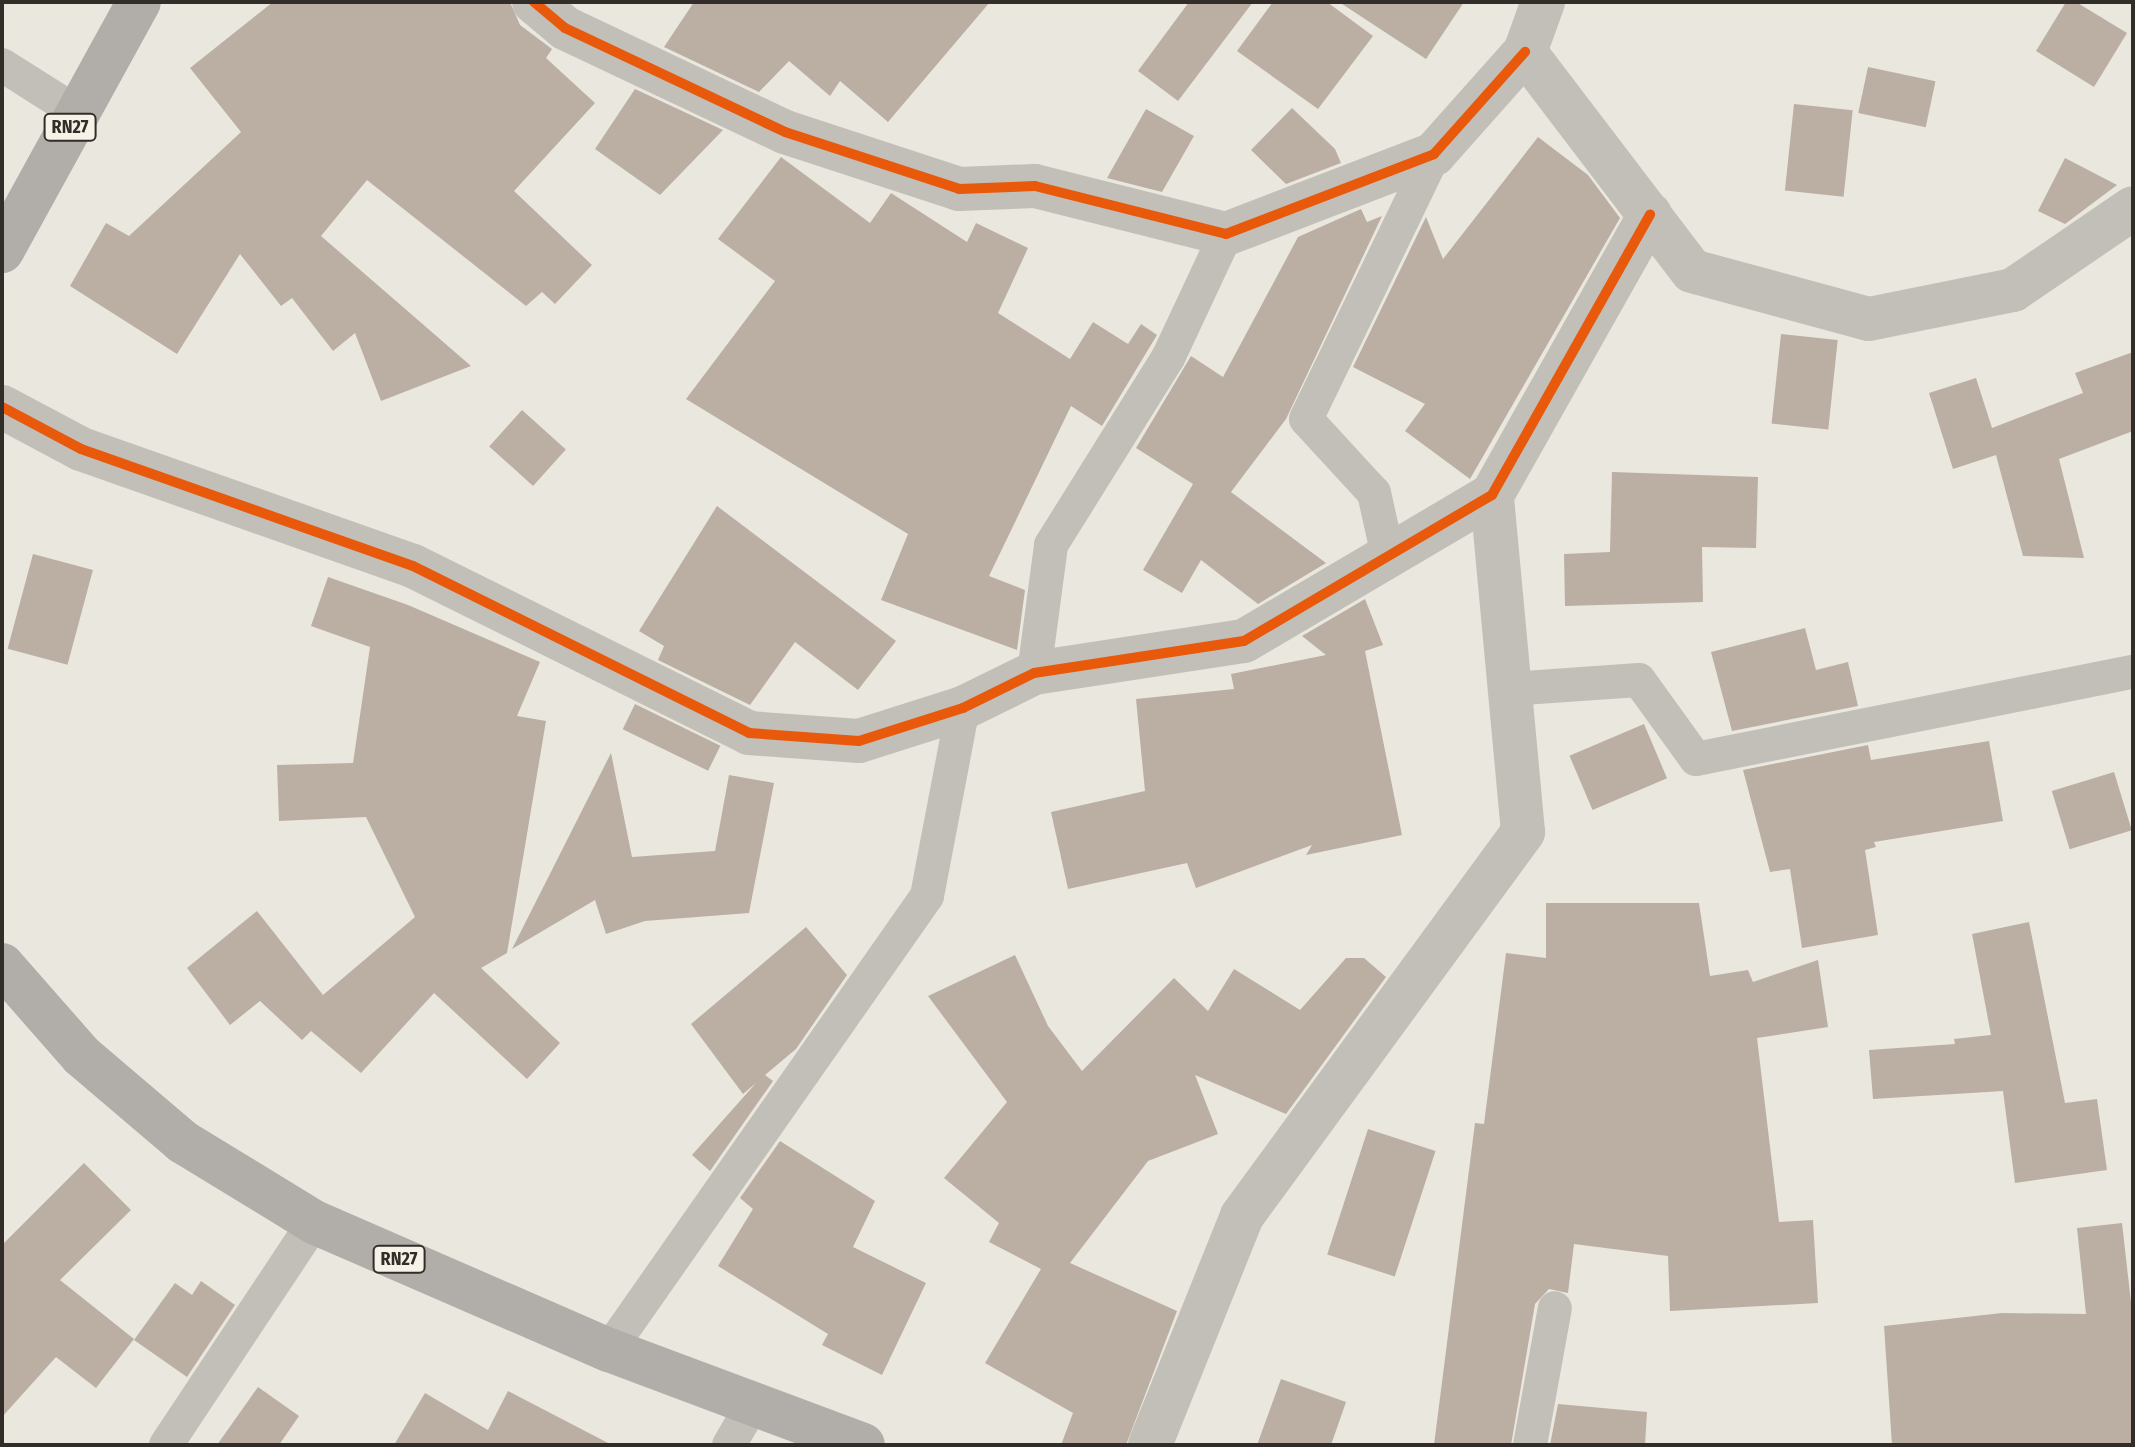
<!DOCTYPE html>
<html>
<head>
<meta charset="utf-8">
<style>
  body { margin:0 }
  #map { position:relative; width:2135px; height:1447px; overflow:hidden; background:#eae7df; font-family:"Fira Sans Condensed",sans-serif }
  div>[style] { position:absolute }
  [style*='--x'] { left:calc(var(--x)*1px); top:calc(var(--y)*1px); width:calc(var(--w)*1px); rotate:calc(var(--a)*1deg) }
  .building>* { inset:0; background:#bbafa3; transform-origin:0 0 }
  .lane>* { height:34px; margin:-17px; padding:0 17px; transform-origin:17px; border-radius:17px; background:#c2bfb9 }
  .street>* { height:44px; margin:-22px; padding:0 22px; transform-origin:22px; border-radius:22px; background:#c2bfb9 }
  .primary>* { height:44px; margin:-22px; padding:0 22px; transform-origin:22px; border-radius:22px; background:#b1ada8 }
  .cycleway>* { height:10px; margin:-5px; padding:0 5px; transform-origin:5px; border-radius:5px; background:#e8590c }
  span { translate:-50% -50%; white-space:nowrap; text-align:center; line-height:1.15; -webkit-text-stroke:6px #f6f2e7; paint-order:stroke }
  .shield-label span { padding:2px 6px; background:#f6f2e7; border:2px solid; border-radius:6px; -webkit-text-stroke-width:0 }
  .shield-label { font-size:18px; color:#322d28; font-weight:700 }
  .frame { position:absolute; inset:0; border:4px solid #322d28; pointer-events:none }
</style>
</head>
<body>
<div id="map">
  <div class="building">
    <div style="clip-path:polygon(273px 2px,510px 2px,520px 25px,552px 49px,546px 58px,595px 103px,514px 191px,592px 265px,555px 304px,542px 292px,526px 306px,367px 180px,321px 236px,471px 366px,381px 401px,355px 333px,333px 351px,292px 298px,281px 306px,240px 254px,177px 354px,70px 286px,106px 223px,129px 236px,241px 132px,190px 68px)"></div>
    <div style="clip-path:polygon(694px 2px,990px 2px,888px 122px,840px 81px,830px 96px,789px 61px,759px 92px,664px 47px)"></div>
    <div style="clip-path:polygon(1189px 2px,1253px 2px,1178px 101px,1138px 71px)"></div>
    <div style="clip-path:polygon(1273px 2px,1327px 2px,1373px 36px,1318px 109px,1237px 51px)"></div>
    <div style="clip-path:polygon(1339px 2px,1464px 2px,1426px 59px)"></div>
    <div style="clip-path:polygon(2066px 2px,2076px 2px,2127px 33px,2094px 87px,2036px 51px)"></div>
    <div style="left:1868px;top:67px;width:69px;height:47px;rotate:12deg"></div>
    <div style="clip-path:polygon(635px 89px,723px 130px,660px 195px,595px 149px)"></div>
    <div style="left:1794px;top:104px;width:59px;height:87px;rotate:6deg"></div>
    <div style="clip-path:polygon(1292px 108px,1335px 149px,1341px 163px,1286px 184px,1251px 150px)"></div>
    <div style="clip-path:polygon(1146px 109px,1194px 136px,1162px 192px,1107px 178px)"></div>
    <div style="clip-path:polygon(1538px 137px,1588px 175px,1620px 218px,1470px 479px,1405px 431px,1425px 404px,1353px 367px,1426px 217px,1443px 259px)"></div>
    <div style="clip-path:polygon(781px 157px,870px 223px,891px 193px,967px 242px,976px 223px,1028px 248px,998px 313px,1070px 359px,1093px 322px,1128px 344px,1141px 324px,1157px 335px,1102px 426px,1071px 406px,989px 576px,1025px 590px,1017px 650px,881px 600px,908px 534px,686px 399px,775px 281px,718px 239px)"></div>
    <div style="clip-path:polygon(2065px 158px,2117px 185px,2065px 224px,2038px 211px)"></div>
    <div style="clip-path:polygon(1361px 209px,1367px 222px,1382px 216px,1286px 419px,1231px 492px,1326px 563px,1258px 604px,1201px 560px,1182px 593px,1143px 570px,1193px 484px,1136px 448px,1191px 356px,1223px 377px,1298px 237px)"></div>
    <div style="left:1781px;top:334px;width:57px;height:90px;rotate:6deg"></div>
    <div style="clip-path:polygon(2133px 352px,2133px 431px,2059px 459px,2084px 558px,2023px 556px,1996px 455px,1953px 469px,1929px 393px,1976px 378px,1992px 428px,2083px 393px,2075px 373px)"></div>
    <div style="left:522px;top:410px;width:59px;height:49px;rotate:42deg"></div>
    <div style="clip-path:polygon(1612px 472px,1758px 477px,1756px 548px,1702px 547px,1703px 602px,1565px 606px,1564px 554px,1610px 552px)"></div>
    <div style="clip-path:polygon(717px 506px,896px 641px,858px 690px,795px 642px,750px 705px,658px 660px,664px 646px,639px 631px)"></div>
    <div style="left:33px;top:554px;width:62px;height:98px;rotate:15deg"></div>
    <div style="clip-path:polygon(328px 577px,408px 605px,540px 662px,517px 716px,546px 721px,507px 953px,481px 968px,560px 1043px,527px 1079px,434px 993px,361px 1073px,311px 1031px,302px 1040px,260px 1001px,230px 1025px,187px 968px,257px 911px,323px 995px,415px 917px,366px 817px,279px 821px,277px 765px,353px 763px,370px 647px,311px 626px)"></div>
    <div style="clip-path:polygon(1365px 599px,1383px 645px,1365px 651px,1402px 835px,1306px 855px,1312px 845px,1196px 888px,1187px 863px,1068px 889px,1051px 812px,1145px 791px,1136px 699px,1234px 689px,1231px 674px,1326px 655px,1302px 636px)"></div>
    <div style="clip-path:polygon(1805px 628px,1816px 670px,1848px 662px,1858px 706px,1732px 731px,1711px 652px)"></div>
    <div style="left:635px;top:704px;width:95px;height:28px;rotate:26deg"></div>
    <div style="left:1644px;top:724px;width:59px;height:81px;rotate:67deg"></div>
    <div style="clip-path:polygon(1989px 741px,2003px 821px,1874px 842px,1876px 847px,1865px 850px,1878px 935px,1802px 948px,1790px 869px,1770px 872px,1743px 770px,1868px 745px,1871px 760px)"></div>
    <div style="clip-path:polygon(611px 753px,632px 857px,715px 851px,729px 775px,774px 783px,749px 913px,645px 921px,606px 934px,595px 900px,512px 949px)"></div>
    <div style="left:2114px;top:772px;width:61px;height:65px;rotate:73deg"></div>
    <div style="clip-path:polygon(1546px 903px,1699px 903px,1710px 976px,1748px 970px,1753px 982px,1818px 960px,1828px 1027px,1757px 1038px,1779px 1222px,1813px 1220px,1818px 1303px,1670px 1311px,1668px 1256px,1574px 1244px,1568px 1293px,1549px 1289px,1535px 1304px,1511px 1445px,1434px 1445px,1475px 1123px,1484px 1124px,1506px 953px,1546px 958px)"></div>
    <div style="clip-path:polygon(2029px 922px,2065px 1103px,2097px 1099px,2107px 1170px,2015px 1183px,2003px 1091px,1873px 1099px,1869px 1050px,1955px 1044px,1954px 1039px,1991px 1035px,1972px 934px)"></div>
    <div style="clip-path:polygon(806px 927px,847px 975px,796px 1049px,765px 1075px,773px 1081px,710px 1171px,692px 1155px,756px 1083px,743px 1094px,691px 1024px)"></div>
    <div style="clip-path:polygon(1015px 955px,1048px 1026px,1082px 1071px,1174px 978px,1208px 1011px,1234px 969px,1300px 1010px,1346px 958px,1364px 958px,1386px 977px,1286px 1114px,1195px 1075px,1218px 1134px,1148px 1161px,1070px 1263px,1177px 1311px,1126px 1445px,1061px 1445px,1073px 1413px,985px 1363px,1041px 1269px,989px 1242px,999px 1223px,944px 1178px,1007px 1102px,928px 996px)"></div>
    <div style="left:1368px;top:1129px;width:71px;height:132px;rotate:18deg"></div>
    <div style="clip-path:polygon(780px 1141px,875px 1201px,853px 1247px,926px 1283px,882px 1375px,822px 1345px,828px 1334px,718px 1266px,753px 1209px,740px 1198px)"></div>
    <div style="clip-path:polygon(84px 1163px,131px 1210px,60px 1280px,134px 1339px,96px 1388px,56px 1357px,2px 1417px,2px 1245px)"></div>
    <div style="clip-path:polygon(2122px 1223px,2133px 1320px,2133px 1445px,1892px 1445px,1884px 1326px,2002px 1313px,2086px 1314px,2077px 1228px)"></div>
    <div style="clip-path:polygon(201px 1281px,235px 1305px,187px 1377px,134px 1340px,175px 1283px,192px 1295px)"></div>
    <div style="clip-path:polygon(1281px 1379px,1346px 1402px,1331px 1445px,1257px 1445px)"></div>
    <div style="clip-path:polygon(258px 1387px,299px 1416px,279px 1445px,217px 1445px)"></div>
    <div style="clip-path:polygon(508px 1391px,612px 1445px,394px 1445px,425px 1393px,488px 1430px)"></div>
    <div style="clip-path:polygon(1558px 1404px,1647px 1412px,1645px 1445px,1550px 1445px)"></div>
  </div>
  <div class="lane">
    <div style="--x:2;--y:65;--w:90;--a:32.3"></div>
    <div style="--x:1388;--y:556;--w:65;--a:-102.5"></div>
    <div style="--x:1374;--y:493;--w:100;--a:-132.6"></div>
    <div style="--x:1306;--y:419;--w:294;--a:-64.2"></div>
    <div style="--x:1034;--y:673;--w:129;--a:-82.4"></div>
    <div style="--x:1051;--y:545;--w:221;--a:-58"></div>
    <div style="--x:1168;--y:358;--w:137;--a:-64.9"></div>
    <div style="--x:1509;--y:689;--w:130;--a:-4"></div>
    <div style="--x:1639;--y:680;--w:97;--a:54.2"></div>
    <div style="--x:1696;--y:759;--w:446;--a:-11.3"></div>
    <div style="--x:609;--y:1350;--w:554;--a:-54.99"></div>
    <div style="--x:927;--y:896;--w:191;--a:-79.2"></div>
    <div style="--x:166;--y:1445;--w:268;--a:-56.4"></div>
    <div style="--x:729;--y:1445;--w:50;--a:-59.8"></div>
    <div style="--x:1530;--y:1445;--w:139;--a:-79.7"></div>
  </div>
  <div class="street">
    <div style="--x:534;--y:2;--w:40;--a:40"></div>
    <div style="--x:565;--y:28;--w:243;--a:25.3"></div>
    <div style="--x:785;--y:132;--w:183;--a:18.1"></div>
    <div style="--x:959;--y:189;--w:76;--a:-2.3"></div>
    <div style="--x:1035;--y:186;--w:197;--a:14.1"></div>
    <div style="--x:1226;--y:234;--w:223;--a:-21"></div>
    <div style="--x:1434;--y:154;--w:137;--a:-48.3"></div>
    <div style="--x:1543;--y:2;--w:53;--a:109.8"></div>
    <div style="--x:1525;--y:52;--w:275;--a:52.7"></div>
    <div style="--x:1692;--y:271;--w:183;--a:15.2"></div>
    <div style="--x:1869;--y:319;--w:147;--a:-11.4"></div>
    <div style="--x:2013;--y:290;--w:145;--a:-34.3"></div>
    <div style="--x:2;--y:407;--w:89;--a:28"></div>
    <div style="--x:81;--y:449;--w:352;--a:19.4"></div>
    <div style="--x:413;--y:566;--w:375;--a:26.4"></div>
    <div style="--x:749;--y:733;--w:110;--a:4.2"></div>
    <div style="--x:859;--y:741;--w:109;--a:-17.6"></div>
    <div style="--x:963;--y:708;--w:79;--a:-26.2"></div>
    <div style="--x:1034;--y:673;--w:212;--a:-8.7"></div>
    <div style="--x:1244;--y:641;--w:288;--a:-30.5"></div>
    <div style="--x:1492;--y:495;--w:322;--a:-60.6"></div>
    <div style="--x:1150;--y:1445;--w:247;--a:-68.1"></div>
    <div style="--x:1242;--y:1216;--w:476;--a:-53.8"></div>
    <div style="--x:1523;--y:832;--w:338;--a:-95.3"></div>
  </div>
  <div class="primary">
    <div style="--x:2;--y:251;--w:284;--a:-61.2"></div>
    <div style="--x:2;--y:965;--w:121;--a:48.7"></div>
    <div style="--x:82;--y:1056;--w:133;--a:40.4"></div>
    <div style="--x:183;--y:1142;--w:153;--a:31.4"></div>
    <div style="--x:314;--y:1222;--w:322;--a:23.5"></div>
    <div style="--x:609;--y:1350;--w:271;--a:20.5"></div>
  </div>
  <div class="cycleway">
    <div style="--x:534;--y:2;--w:40;--a:40"></div>
    <div style="--x:565;--y:28;--w:243;--a:25.3"></div>
    <div style="--x:785;--y:132;--w:183;--a:18.1"></div>
    <div style="--x:959;--y:189;--w:76;--a:-2.3"></div>
    <div style="--x:1035;--y:186;--w:197;--a:14.1"></div>
    <div style="--x:1226;--y:234;--w:223;--a:-21"></div>
    <div style="--x:1434;--y:154;--w:137;--a:-48.3"></div>
    <div style="--x:2;--y:407;--w:89;--a:28"></div>
    <div style="--x:81;--y:449;--w:352;--a:19.4"></div>
    <div style="--x:413;--y:566;--w:375;--a:26.4"></div>
    <div style="--x:749;--y:733;--w:110;--a:4.2"></div>
    <div style="--x:859;--y:741;--w:109;--a:-17.6"></div>
    <div style="--x:963;--y:708;--w:79;--a:-26.2"></div>
    <div style="--x:1034;--y:673;--w:212;--a:-8.7"></div>
    <div style="--x:1244;--y:641;--w:288;--a:-30.5"></div>
    <div style="--x:1492;--y:495;--w:322;--a:-60.6"></div>
  </div>
  <div class="shield-label">
    <span style="left:70px;top:127px">RN27</span>
    <span style="left:399px;top:1259px">RN27</span>
  </div>
  <div class="frame"></div>
</div>
</body>
</html>
